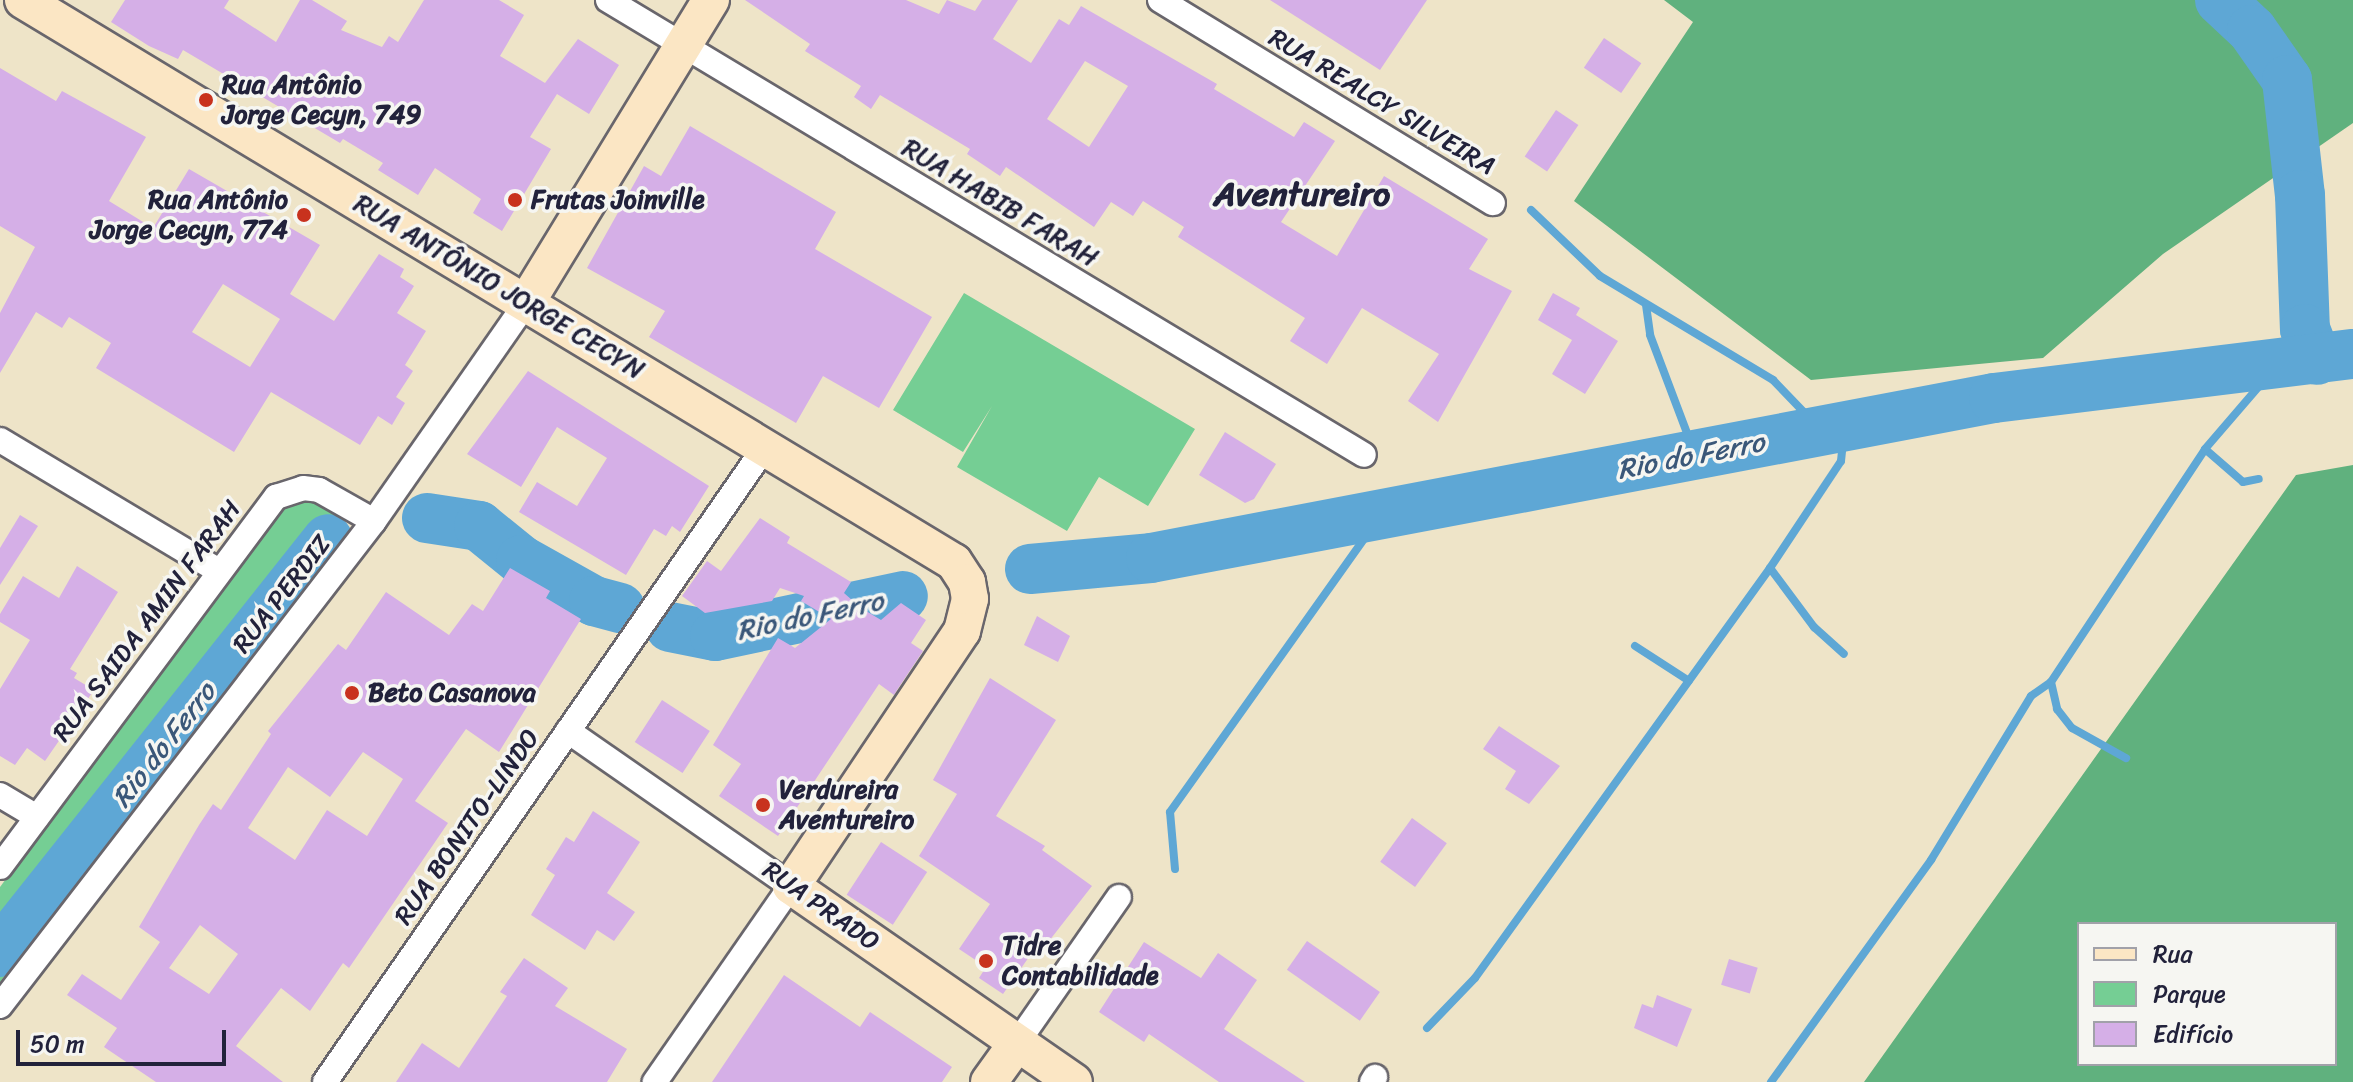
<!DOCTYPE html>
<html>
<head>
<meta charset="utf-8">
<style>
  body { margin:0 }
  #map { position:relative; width:2353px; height:1082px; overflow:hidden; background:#eee4c8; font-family:Sriracha,sans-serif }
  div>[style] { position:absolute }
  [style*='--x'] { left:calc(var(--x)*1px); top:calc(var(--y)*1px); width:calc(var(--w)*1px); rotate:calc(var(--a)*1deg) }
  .green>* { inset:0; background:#75ce94 }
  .forest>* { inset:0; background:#60b17e }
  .stream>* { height:8px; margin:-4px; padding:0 4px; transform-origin:4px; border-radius:4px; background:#5ea7d5 }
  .river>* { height:50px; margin:-25px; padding:0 25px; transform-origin:25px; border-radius:25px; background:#5ea7d5 }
  .building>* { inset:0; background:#d5afe7; transform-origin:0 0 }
  .roads { filter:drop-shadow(2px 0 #69666c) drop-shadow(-2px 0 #69666c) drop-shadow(0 2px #69666c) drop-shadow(0 -2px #69666c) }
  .street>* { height:24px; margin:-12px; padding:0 12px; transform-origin:12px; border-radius:12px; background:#fff }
  .secondary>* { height:36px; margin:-18px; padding:0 18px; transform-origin:18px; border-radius:18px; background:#fbe6c4 }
  .dots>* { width:22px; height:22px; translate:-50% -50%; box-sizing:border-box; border:4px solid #f6f6f2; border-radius:50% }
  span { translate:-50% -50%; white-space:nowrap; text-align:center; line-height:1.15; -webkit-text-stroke:7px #f6f6f2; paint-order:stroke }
  .poi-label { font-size:26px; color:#22223b; font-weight:700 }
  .left { translate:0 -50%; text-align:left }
  .right { translate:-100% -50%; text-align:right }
  .street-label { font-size:26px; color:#22223b }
  .water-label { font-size:28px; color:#3a5779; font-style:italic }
  .district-label { font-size:34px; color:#22223b; font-weight:700 }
  .legend { position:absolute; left:2077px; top:922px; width:260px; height:144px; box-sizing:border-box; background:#f6f6f2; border:2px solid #a1a1a9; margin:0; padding:10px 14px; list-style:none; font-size:24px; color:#22223b }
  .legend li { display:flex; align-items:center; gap:16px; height:40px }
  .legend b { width:40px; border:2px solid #a1a1a9 }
  .scale { position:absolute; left:16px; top:1030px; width:210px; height:36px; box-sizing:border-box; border:4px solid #22223b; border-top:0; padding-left:10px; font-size:24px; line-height:28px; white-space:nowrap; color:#22223b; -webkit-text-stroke:6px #f6f6f2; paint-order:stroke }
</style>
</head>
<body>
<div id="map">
  <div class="green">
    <div style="clip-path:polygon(964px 293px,1195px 429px,1148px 506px,1099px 477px,1067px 531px,957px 467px,992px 406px,963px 452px,893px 410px)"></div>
    <div style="clip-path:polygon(308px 498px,340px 515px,341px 529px,0 982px,0 887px,284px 504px)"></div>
  </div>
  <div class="forest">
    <div style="clip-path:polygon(1664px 0,2353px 0,2353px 123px,2163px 254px,2043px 358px,1811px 380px,1574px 201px,1693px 22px)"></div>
    <div style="clip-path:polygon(evenodd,2353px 465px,2353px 1082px,1864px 1082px,2296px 475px,2353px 465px,2335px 924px,2335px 1064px,2079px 1064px,2079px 924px,2335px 924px)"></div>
  </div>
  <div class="stream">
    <div style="--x:1531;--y:210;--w:95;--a:43.7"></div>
    <div style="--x:1600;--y:276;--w:202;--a:31"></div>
    <div style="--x:1773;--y:380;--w:68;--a:46.2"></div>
    <div style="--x:1646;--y:305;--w:30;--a:82"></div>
    <div style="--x:1650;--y:335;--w:127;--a:69.3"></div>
    <div style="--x:2205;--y:449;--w:50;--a:41"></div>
    <div style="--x:2243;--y:482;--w:16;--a:-11"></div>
    <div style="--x:1770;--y:568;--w:74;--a:53.3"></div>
    <div style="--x:1814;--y:627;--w:40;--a:42"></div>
    <div style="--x:1635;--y:646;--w:64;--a:32.9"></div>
    <div style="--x:2051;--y:682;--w:28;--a:77"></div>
    <div style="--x:2057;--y:709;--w:24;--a:52"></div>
    <div style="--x:2072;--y:728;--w:62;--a:29.1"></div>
    <div style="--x:1175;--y:869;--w:57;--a:-95"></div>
    <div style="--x:1170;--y:812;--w:362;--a:-54.6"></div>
    <div style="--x:1427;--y:1028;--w:69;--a:-46.2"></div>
    <div style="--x:1475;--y:978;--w:505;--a:-54.26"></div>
    <div style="--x:1770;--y:568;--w:128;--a:-56.4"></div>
    <div style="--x:1841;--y:461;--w:37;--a:-84"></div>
    <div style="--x:1771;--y:1082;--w:274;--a:-54.2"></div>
    <div style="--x:1931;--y:860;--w:192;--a:-58.6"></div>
    <div style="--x:2031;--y:696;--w:24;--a:-35"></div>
    <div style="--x:2051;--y:682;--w:279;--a:-56.5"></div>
    <div style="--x:2205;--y:449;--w:113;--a:-49.3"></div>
  </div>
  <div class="river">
    <div style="--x:2220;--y:0;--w:44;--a:43.2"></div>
    <div style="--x:2252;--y:30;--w:61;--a:55"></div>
    <div style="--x:2287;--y:80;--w:116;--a:83.6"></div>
    <div style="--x:2300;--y:195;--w:134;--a:87.9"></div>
    <div style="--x:2305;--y:329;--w:33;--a:69"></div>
    <div style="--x:427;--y:518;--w:53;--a:8.7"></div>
    <div style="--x:479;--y:526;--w:54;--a:39"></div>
    <div style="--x:521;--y:560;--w:84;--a:29.3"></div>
    <div style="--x:594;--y:601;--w:27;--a:15"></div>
    <div style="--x:1030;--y:569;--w:121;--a:-5.2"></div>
    <div style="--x:1151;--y:558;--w:858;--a:-10.75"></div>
    <div style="--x:1994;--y:398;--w:362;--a:-7"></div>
    <div style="--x:670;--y:627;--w:46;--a:11.3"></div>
    <div style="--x:715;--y:636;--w:192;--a:-12"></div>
    <div style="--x:0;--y:952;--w:527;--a:-51.54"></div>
  </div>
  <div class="building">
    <div style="clip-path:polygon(125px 0,229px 0,224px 8px,276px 42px,300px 0,312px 0,347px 21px,341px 30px,382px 47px,389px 36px,398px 42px,424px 0,499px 0,524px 15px,500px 56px,545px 83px,578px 39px,619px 65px,589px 114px,557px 94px,530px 137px,551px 149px,502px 231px,473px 213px,481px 199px,435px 168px,418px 195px,378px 170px,383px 163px,343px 139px,340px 143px,183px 50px,178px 59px,149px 46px,111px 22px)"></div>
    <div style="clip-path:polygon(evenodd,745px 0,906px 0,939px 14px,947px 0,975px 11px,982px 0,1018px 0,993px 39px,1031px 63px,1059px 19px,1069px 25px,1081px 6px,1217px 84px,1214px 89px,1294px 137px,1304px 122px,1335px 141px,1281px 222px,1337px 256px,1384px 176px,1488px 239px,1469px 269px,1512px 291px,1438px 422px,1408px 401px,1439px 354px,1362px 308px,1327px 364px,1290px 341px,1305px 318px,1178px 237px,1184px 227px,1143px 201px,1133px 216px,1111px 202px,1094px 227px,1006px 167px,1000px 176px,967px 154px,970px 149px,880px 95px,871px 109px,854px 97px,861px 86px,805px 51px,810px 44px,745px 0,1085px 61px,1128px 86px,1089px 147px,1047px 119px,1085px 61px)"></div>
    <div style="clip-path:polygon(1270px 0,1427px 0,1380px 70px)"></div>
    <div style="left:1604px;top:38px;width:45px;height:36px;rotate:34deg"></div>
    <div style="clip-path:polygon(evenodd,0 68px,56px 101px,62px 91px,146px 137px,109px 201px,153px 228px,189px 169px,320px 245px,290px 294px,334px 321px,379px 254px,404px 269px,400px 277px,414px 286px,397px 313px,426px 331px,405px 365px,413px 371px,396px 397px,405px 403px,392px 425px,378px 416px,360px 445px,271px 392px,234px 452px,96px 368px,111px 343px,69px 317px,62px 328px,36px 312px,0 373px,0 313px,35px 247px,0 226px,0 68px,223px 284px,280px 319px,250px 367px,192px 332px,223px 284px)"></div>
    <div style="left:1556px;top:110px;width:27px;height:56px;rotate:34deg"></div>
    <div style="clip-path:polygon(690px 126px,836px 212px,815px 249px,932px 317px,879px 408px,823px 376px,796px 423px,649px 337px,665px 311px,587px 268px,644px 166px,661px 176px)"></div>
    <div style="clip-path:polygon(1553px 293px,1580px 308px,1576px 315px,1618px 341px,1585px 394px,1552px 374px,1572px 340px,1538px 320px)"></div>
    <div style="clip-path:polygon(528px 371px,709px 486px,680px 532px,672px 526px,666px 536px,654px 529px,626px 575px,519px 512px,537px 482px,577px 506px,607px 458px,557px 427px,521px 487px,467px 454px)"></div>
    <div style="clip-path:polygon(1225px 432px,1276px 464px,1254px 499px,1245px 503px,1199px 475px)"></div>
    <div style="clip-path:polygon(20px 515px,38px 526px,0 585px,0 548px)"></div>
    <div style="clip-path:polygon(760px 518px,790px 537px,787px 543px,851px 582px,844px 593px,861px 608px,881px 620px,901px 603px,926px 620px,911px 643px,923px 651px,897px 690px,894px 695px,879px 684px,778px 836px,719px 796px,741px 764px,713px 745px,778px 638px,795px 648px,831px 619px,801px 601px,804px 596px,780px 588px,772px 601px,705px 613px,682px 596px,707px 561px,721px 571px)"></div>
    <div style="clip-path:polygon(77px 566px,118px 592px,70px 669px,77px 673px,74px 678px,94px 690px,45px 761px,27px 748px,15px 765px,0 756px,0 689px,30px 640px,0 622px,0 614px,23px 576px,59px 598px)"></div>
    <div style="clip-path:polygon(evenodd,510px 568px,550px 591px,546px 598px,581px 619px,499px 752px,466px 729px,415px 801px,448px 823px,349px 968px,343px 963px,310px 1011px,281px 988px,236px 1046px,283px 1082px,156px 1082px,104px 1047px,117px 1028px,67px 995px,82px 974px,121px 1000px,160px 942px,139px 927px,199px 825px,213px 804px,221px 810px,271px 734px,268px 731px,338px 644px,346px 650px,386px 592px,449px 635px,472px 604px,483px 611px,510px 568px,363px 752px,403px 779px,367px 836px,327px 810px,295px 860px,248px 828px,288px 767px,330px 797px,363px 752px,510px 568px,200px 925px,238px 954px,209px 994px,169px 968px,200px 925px)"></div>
    <div style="clip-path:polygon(1037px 616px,1070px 636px,1058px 662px,1024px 645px)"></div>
    <div style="clip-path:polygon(990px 678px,1056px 720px,996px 816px,1045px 846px,1042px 850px,1092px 886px,1049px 941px,1043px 937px,1003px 994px,979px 978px,986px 967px,959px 949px,990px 904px,919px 856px,957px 794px,933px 780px)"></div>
    <div style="left:662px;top:700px;width:57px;height:50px;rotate:33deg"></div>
    <div style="clip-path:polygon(1499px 726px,1560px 766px,1529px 804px,1505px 789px,1516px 771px,1483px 749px)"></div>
    <div style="clip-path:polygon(593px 811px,640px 842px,607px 893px,635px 912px,614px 941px,597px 930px,585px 950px,531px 915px,555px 875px,546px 869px,566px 837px,574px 842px)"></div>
    <div style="left:1412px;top:818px;width:43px;height:54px;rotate:36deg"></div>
    <div style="left:881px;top:842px;width:55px;height:63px;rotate:33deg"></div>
    <div style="left:1307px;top:941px;width:89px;height:35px;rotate:35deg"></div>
    <div style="clip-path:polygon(1144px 942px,1201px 978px,1218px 953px,1257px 980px,1224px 1029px,1305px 1082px,1219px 1082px,1149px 1034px,1144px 1042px,1099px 1012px)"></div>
    <div style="clip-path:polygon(524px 958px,568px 988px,555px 1006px,627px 1049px,607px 1082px,396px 1082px,422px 1043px,459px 1068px,507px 996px,500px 992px)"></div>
    <div style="left:1729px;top:959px;width:30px;height:27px;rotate:17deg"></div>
    <div style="clip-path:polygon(784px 975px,860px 1027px,870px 1012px,952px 1067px,942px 1082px,712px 1082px)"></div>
    <div style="clip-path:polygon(1657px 995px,1692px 1009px,1677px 1047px,1634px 1028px,1642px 1004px,1653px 1008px)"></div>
  </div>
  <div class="roads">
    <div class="street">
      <div style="--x:608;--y:0;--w:882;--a:31.04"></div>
      <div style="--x:1160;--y:0;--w:390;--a:31.4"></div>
      <div style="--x:0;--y:440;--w:255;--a:30.9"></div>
      <div style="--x:568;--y:731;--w:272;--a:34.8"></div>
      <div style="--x:791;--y:886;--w:239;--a:124.8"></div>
      <div style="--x:0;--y:795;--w:43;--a:30.7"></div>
      <div style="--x:0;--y:867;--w:462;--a:-53.3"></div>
      <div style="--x:276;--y:497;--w:28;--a:-18"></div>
      <div style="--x:303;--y:488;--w:16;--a:7"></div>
      <div style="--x:319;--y:490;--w:63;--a:29.4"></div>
      <div style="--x:0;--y:1006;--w:612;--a:-52.36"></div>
      <div style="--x:374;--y:521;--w:266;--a:-55.1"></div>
      <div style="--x:1017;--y:1043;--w:178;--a:-55.1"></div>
      <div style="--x:325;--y:1082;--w:773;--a:-55.28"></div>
      <div style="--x:1372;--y:1082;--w:6;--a:-59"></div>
    </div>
    <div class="secondary">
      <div style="--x:23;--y:0;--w:1087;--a:31.12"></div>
      <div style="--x:954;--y:562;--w:24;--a:57"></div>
      <div style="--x:967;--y:582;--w:17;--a:80"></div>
      <div style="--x:970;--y:599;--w:33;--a:104"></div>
      <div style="--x:962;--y:631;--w:307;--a:123.8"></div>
      <div style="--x:791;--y:886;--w:344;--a:34.7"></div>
      <div style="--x:526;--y:303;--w:355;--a:-58.6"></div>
      <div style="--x:989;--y:1082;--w:48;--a:-54.3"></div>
    </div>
  </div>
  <div class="dots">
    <div style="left:206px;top:100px;background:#c8321e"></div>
    <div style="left:515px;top:200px;background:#c8321e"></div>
    <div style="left:304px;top:215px;background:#c8321e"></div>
    <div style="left:352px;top:693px;background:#c8321e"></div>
    <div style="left:763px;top:805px;background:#c8321e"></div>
    <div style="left:986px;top:961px;background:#c8321e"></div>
  </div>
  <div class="poi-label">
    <span class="left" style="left:222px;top:100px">Rua Antônio<br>Jorge Cecyn, 749</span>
    <span class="right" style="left:288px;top:215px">Rua Antônio<br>Jorge Cecyn, 774</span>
    <span class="left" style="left:531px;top:200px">Frutas Joinville</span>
    <span class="left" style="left:368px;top:693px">Beto Casanova</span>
    <span class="left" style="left:779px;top:805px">Verdureira<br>Aventureiro</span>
    <span class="left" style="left:1002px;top:961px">Tidre<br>Contabilidade</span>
  </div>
  <div class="street-label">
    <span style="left:1382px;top:102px;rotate:31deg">RUA REALCY SILVEIRA</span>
    <span style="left:1000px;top:203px;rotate:31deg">RUA HABIB FARAH</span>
    <span style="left:499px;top:287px;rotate:31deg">RUA ANTÔNIO JORGE CECYN</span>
    <span style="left:282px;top:594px;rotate:-52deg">RUA PERDIZ</span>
    <span style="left:147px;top:621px;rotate:-53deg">RUA SAIDA AMIN FARAH</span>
    <span style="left:467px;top:827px;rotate:-55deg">RUA BONITO-LINDO</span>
    <span style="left:821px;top:906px;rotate:35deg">RUA PRADO</span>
  </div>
  <div class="water-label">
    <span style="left:1691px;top:456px;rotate:-11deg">Rio do Ferro</span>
    <span style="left:810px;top:616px;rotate:-12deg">Rio do Ferro</span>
    <span style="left:164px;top:745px;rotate:-52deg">Rio do Ferro</span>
  </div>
  <div class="district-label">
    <span style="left:1302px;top:195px">Aventureiro</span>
  </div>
  <ul class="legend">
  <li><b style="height:10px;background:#fbe6c4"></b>Rua</li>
  <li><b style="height:22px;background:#75ce94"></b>Parque</li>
  <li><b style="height:22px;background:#d5afe7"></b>Edifício</li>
  </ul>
  <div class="scale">50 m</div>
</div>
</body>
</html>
